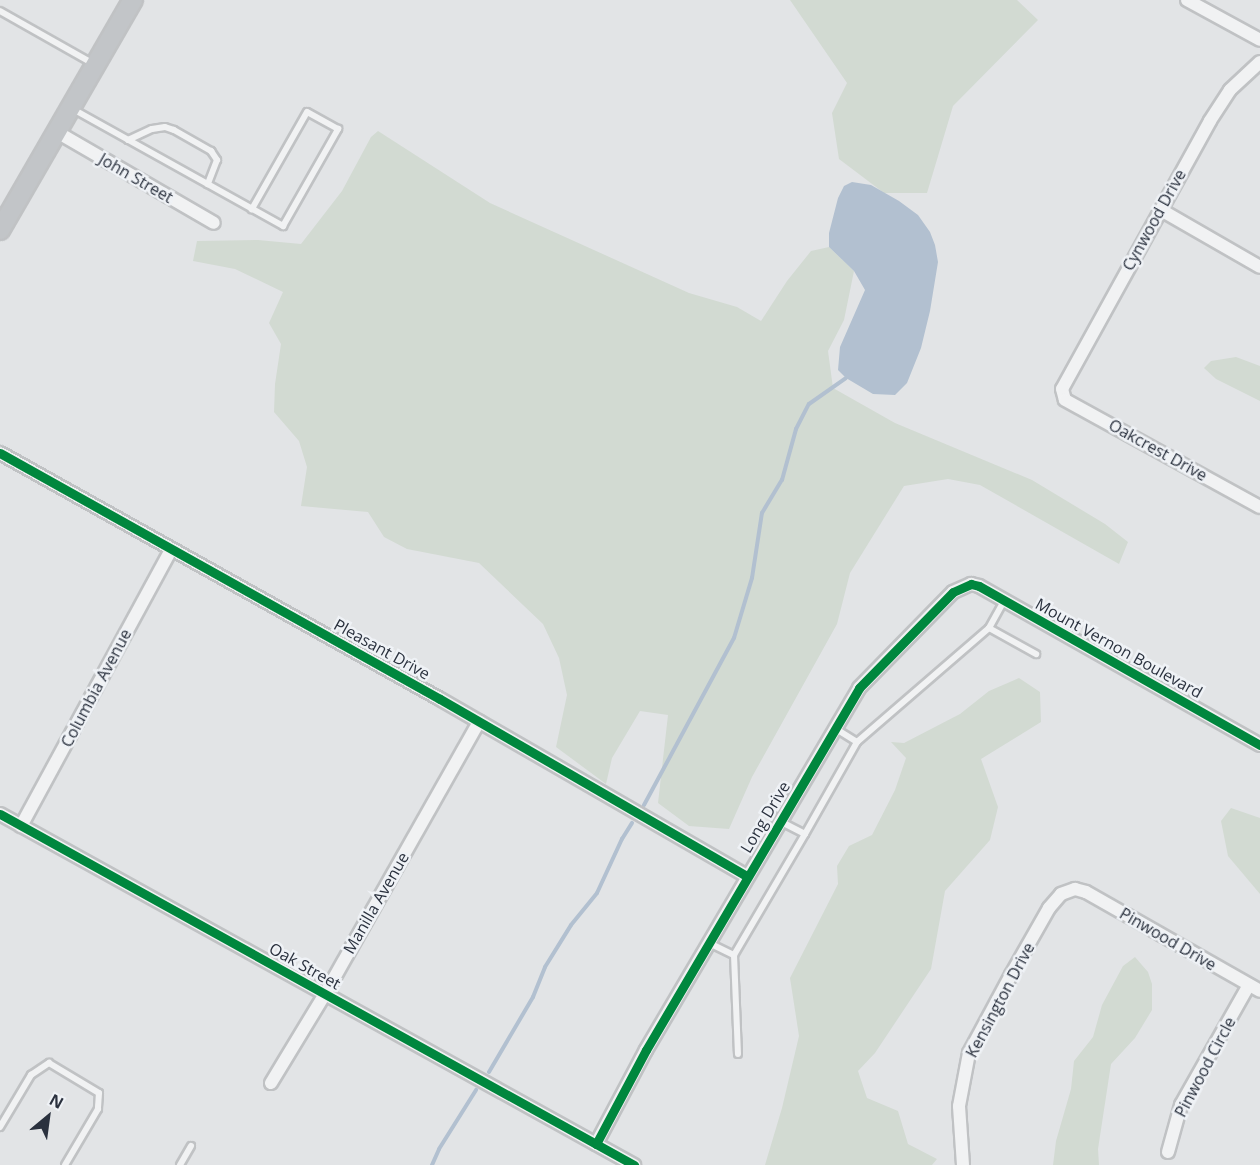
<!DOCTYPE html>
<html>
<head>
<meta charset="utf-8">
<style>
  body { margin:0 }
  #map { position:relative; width:1260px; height:1165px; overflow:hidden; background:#e2e4e6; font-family:"Open Sans",sans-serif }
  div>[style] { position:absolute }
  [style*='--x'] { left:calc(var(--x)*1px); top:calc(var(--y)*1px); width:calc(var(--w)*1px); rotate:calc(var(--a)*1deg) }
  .green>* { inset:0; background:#d2dad2 }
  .water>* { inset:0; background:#b2c0d0 }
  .stream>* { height:4px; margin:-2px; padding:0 2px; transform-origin:2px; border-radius:2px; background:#b2c0d0 }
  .roads { filter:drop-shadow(2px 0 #c0c2c4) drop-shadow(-2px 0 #c0c2c4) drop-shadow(0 2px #c0c2c4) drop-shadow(0 -2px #c0c2c4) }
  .lane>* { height:6px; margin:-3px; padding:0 3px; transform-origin:3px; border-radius:3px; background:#f1f2f3 }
  .street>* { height:12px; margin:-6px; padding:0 6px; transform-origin:6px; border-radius:6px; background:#f1f2f3 }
  .secondary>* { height:18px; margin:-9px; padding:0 9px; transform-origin:9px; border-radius:9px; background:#c2c5c8 }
  .cycleway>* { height:9px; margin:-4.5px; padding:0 4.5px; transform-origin:4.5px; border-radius:4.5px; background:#00873e }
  span { translate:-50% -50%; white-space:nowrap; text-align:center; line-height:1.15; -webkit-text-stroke:5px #eff2f6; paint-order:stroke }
  .street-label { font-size:16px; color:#2a313e }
  .north { position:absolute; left:18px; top:1087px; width:60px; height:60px; -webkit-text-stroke:4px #eff2f6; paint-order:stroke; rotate:29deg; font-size:16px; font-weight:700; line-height:24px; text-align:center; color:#2a313e }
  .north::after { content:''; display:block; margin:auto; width:21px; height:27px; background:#2a313e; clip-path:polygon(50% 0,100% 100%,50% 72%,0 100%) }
</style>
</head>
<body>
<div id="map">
  <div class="green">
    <div style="clip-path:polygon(790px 0,1017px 0,1038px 20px,953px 106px,927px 193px,884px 193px,839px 159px,832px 113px,847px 83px)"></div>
    <div style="clip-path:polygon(378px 131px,490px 203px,689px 293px,737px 307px,761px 321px,787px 281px,811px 251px,829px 247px,854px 271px,844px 320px,828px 351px,833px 388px,895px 423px,1032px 480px,1105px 524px,1128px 542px,1119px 564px,980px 485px,948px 479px,904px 486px,850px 573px,837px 624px,752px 777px,729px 829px,689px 826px,658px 803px,668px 715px,640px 711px,612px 758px,606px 784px,556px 747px,567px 695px,559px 658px,543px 624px,479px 563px,407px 549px,384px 537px,368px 512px,301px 506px,307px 467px,299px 441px,274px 412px,275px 384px,281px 344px,269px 323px,283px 292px,235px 269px,193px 261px,197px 241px,258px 240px,301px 244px,342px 191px,371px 137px)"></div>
    <div style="clip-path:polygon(1236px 357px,1260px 366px,1260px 401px,1216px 379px,1204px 368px,1211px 361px)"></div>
    <div style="clip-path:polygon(1019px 678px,1040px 692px,1041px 722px,981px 759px,998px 807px,990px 840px,945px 891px,931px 969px,875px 1053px,858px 1071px,867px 1098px,898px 1111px,908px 1144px,937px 1159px,932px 1165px,765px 1165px,782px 1108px,799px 1036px,790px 978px,838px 884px,837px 866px,849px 846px,872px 835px,895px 790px,906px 758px,891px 742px,904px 743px,960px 714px,989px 691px)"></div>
    <div style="clip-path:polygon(1231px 808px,1260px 818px,1260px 894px,1228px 856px,1221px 821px)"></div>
    <div style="clip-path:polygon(1135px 957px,1148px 972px,1152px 984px,1152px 1010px,1135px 1038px,1111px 1064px,1098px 1149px,1099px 1165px,1053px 1165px,1056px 1141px,1071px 1089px,1074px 1061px,1093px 1037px,1102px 1005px,1123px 966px)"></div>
  </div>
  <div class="water">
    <div style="clip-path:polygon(852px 182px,871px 185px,899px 201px,918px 215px,930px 232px,935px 245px,938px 262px,930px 311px,921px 348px,907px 383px,895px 395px,873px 394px,846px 378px,838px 370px,840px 347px,865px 290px,854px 271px,829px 247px,829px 233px,838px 198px,844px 186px)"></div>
  </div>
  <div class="stream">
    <div style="--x:644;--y:805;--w:190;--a:-61.7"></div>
    <div style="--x:734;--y:638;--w:63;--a:-73.3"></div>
    <div style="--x:752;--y:578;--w:66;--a:-81.3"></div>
    <div style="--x:762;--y:513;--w:39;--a:-59"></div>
    <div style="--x:782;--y:480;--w:53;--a:-74.6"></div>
    <div style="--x:796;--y:429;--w:28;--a:-63"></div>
    <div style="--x:809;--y:404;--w:45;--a:-35.1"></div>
    <div style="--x:489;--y:1072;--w:87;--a:-59.6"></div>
    <div style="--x:533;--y:997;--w:32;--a:-68"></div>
    <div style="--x:545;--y:967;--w:49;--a:-58.2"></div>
    <div style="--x:571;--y:925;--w:41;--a:-50.9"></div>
    <div style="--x:597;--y:893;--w:60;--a:-65.2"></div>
    <div style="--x:622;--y:839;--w:19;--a:-58"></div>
    <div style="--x:432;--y:1165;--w:17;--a:-66"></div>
    <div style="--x:439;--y:1149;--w:70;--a:-57.9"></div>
  </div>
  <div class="roads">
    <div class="lane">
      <div style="--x:0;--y:11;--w:106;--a:29.5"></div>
      <div style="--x:71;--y:108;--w:243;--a:29.1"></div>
      <div style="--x:283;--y:226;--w:112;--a:-60.4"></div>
      <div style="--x:338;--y:129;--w:35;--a:-151"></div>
      <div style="--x:307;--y:112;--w:112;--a:119.6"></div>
      <div style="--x:128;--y:140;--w:26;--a:-25"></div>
      <div style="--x:152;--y:129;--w:13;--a:-9"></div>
      <div style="--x:165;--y:127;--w:9;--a:18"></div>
      <div style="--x:174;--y:130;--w:43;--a:29.6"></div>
      <div style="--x:211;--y:151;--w:11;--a:56"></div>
      <div style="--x:217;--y:160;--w:26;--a:111"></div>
      <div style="--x:989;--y:628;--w:54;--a:29"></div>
      <div style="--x:857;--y:742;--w:174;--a:-40.8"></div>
      <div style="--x:989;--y:628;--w:31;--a:-61"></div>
      <div style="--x:805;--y:834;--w:106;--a:-60.5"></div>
      <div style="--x:857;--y:742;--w:26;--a:-148"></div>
      <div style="--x:709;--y:943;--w:28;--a:26"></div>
      <div style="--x:734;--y:955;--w:140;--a:-59.6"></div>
      <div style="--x:805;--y:834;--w:28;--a:-153"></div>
      <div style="--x:734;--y:955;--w:99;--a:87.7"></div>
      <div style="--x:0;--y:1127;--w:61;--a:-59.2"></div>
      <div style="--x:31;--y:1075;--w:22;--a:-34"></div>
      <div style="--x:49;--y:1063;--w:58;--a:31"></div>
      <div style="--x:99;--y:1093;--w:16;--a:94"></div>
      <div style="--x:98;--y:1109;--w:65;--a:120.5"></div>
      <div style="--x:180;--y:1165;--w:22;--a:-60"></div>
    </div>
    <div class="street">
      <div style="--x:1187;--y:0;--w:83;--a:28.7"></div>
      <div style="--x:1260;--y:62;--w:41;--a:137"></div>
      <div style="--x:1230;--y:90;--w:37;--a:123"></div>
      <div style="--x:1210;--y:121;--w:306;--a:118.9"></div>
      <div style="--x:1062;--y:389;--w:11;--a:75"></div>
      <div style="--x:1065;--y:400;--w:222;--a:28.8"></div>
      <div style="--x:57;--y:132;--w:181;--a:30.1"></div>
      <div style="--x:1161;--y:210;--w:114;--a:29.9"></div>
      <div style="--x:0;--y:453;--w:504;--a:29.21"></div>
      <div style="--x:440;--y:699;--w:354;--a:30"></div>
      <div style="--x:0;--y:814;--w:725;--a:28.97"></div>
      <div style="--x:21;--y:826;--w:314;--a:-61.5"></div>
      <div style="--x:271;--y:1083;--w:104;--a:-58.8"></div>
      <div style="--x:325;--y:994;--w:313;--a:-60.5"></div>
      <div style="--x:596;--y:1144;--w:106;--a:-62"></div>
      <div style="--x:646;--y:1050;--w:420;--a:-59.5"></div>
      <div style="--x:859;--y:688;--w:134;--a:-45.6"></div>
      <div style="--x:953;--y:592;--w:20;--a:-24"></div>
      <div style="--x:971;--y:584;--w:8;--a:14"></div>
      <div style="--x:979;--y:586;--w:323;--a:29.5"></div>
      <div style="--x:1168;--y:1152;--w:49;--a:-74.5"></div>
      <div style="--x:1181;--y:1105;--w:138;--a:-60.5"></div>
      <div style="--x:963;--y:1165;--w:59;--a:-93.9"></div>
      <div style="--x:959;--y:1106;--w:54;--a:-79.3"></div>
      <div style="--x:969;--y:1053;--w:89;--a:-61.7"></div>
      <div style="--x:1011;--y:975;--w:77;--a:-60.4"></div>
      <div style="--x:1049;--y:908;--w:18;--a:-49"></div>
      <div style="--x:1061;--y:894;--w:15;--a:-20"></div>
      <div style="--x:1075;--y:889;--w:11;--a:15"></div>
      <div style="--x:1086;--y:892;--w:200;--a:29.6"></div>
    </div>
    <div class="secondary">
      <div style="--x:0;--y:230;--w:266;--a:-60"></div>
    </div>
  </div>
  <div class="cycleway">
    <div style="--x:0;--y:453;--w:504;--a:29.21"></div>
    <div style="--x:440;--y:699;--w:354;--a:30"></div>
    <div style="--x:0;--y:814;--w:725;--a:28.97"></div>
    <div style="--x:596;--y:1144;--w:106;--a:-62"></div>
    <div style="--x:646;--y:1050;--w:420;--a:-59.5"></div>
    <div style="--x:859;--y:688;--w:134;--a:-45.6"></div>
    <div style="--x:953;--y:592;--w:20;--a:-24"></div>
    <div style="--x:971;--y:584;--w:8;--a:14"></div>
    <div style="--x:979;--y:586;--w:323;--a:29.5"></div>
  </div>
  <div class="street-label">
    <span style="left:136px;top:178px;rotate:30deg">John Street</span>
    <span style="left:1154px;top:220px;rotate:-61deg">Cynwood Drive</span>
    <span style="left:1158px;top:450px;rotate:29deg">Oakcrest Drive</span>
    <span style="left:1119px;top:648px;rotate:29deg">Mount Vernon Boulevard</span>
    <span style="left:382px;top:649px;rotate:29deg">Pleasant Drive</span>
    <span style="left:96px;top:688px;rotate:-62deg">Columbia Avenue</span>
    <span style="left:765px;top:817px;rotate:-59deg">Long Drive</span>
    <span style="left:376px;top:903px;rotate:-60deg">Manilla Avenue</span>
    <span style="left:1168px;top:939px;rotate:30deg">Pinwood Drive</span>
    <span style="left:305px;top:966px;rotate:29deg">Oak Street</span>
    <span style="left:1000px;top:1000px;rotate:-62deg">Kensington Drive</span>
    <span style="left:1205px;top:1067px;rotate:-62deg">Pinwood Circle</span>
  </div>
  <div class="north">N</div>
</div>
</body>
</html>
